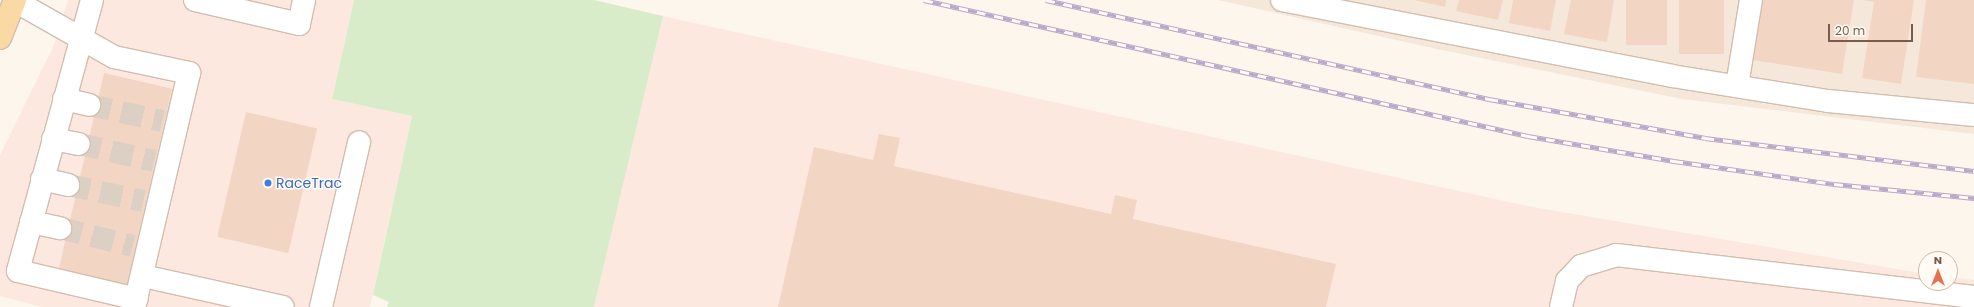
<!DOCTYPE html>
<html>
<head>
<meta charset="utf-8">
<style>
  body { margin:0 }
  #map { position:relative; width:1974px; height:307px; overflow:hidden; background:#fdf6ec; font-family:Poppins,sans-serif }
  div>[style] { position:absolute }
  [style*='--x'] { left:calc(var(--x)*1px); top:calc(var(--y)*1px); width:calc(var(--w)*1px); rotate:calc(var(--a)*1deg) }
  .residential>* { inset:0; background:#f5e8da }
  .commercial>* { inset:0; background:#fde8e0 }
  .green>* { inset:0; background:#d8ecc9 }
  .building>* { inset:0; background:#f3d5c3; transform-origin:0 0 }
  .minor-tunnel>* { height:22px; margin-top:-11px; transform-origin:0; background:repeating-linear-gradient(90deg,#dcd0c4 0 22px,transparent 0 33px) }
  .roads { filter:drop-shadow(1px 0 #d1beb0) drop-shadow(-1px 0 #d1beb0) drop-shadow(0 1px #d1beb0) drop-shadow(0 -1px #d1beb0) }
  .minor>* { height:22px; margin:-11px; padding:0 11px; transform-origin:11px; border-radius:11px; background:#fff }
  .major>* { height:22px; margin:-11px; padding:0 11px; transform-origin:11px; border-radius:11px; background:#fbd9a5 }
  .rail>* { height:4.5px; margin-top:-2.25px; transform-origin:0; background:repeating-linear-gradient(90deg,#fffaf3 0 9px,#b9a8c9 0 18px); box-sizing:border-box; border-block:1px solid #b9a8c9 }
  .dots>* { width:11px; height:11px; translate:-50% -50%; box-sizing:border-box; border:2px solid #fffaf3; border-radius:50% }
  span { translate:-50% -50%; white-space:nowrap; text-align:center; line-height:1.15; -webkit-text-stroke:3px #fffaf3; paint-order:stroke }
  .shop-label { font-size:14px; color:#366cbe }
  .left { translate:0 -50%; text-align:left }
  .north { position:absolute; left:1918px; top:251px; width:40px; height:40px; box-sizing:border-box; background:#fffaf3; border:1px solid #cabbb1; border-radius:50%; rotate:0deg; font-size:11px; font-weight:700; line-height:16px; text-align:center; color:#7a5c4d }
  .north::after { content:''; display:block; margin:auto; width:14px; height:18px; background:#e76f51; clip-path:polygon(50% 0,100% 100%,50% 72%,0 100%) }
  .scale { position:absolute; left:1828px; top:24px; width:85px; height:18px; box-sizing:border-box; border:2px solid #7a5c4d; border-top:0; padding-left:5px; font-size:12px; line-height:14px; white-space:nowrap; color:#7a5c4d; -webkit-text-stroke:3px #fffaf3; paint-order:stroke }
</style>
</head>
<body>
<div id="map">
  <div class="residential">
    <div style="clip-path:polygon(1218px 0,1974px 0,1974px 134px,1682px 99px,1432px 48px)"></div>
  </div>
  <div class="commercial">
    <div style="clip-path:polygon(68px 0,354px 0,332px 99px,412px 116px,370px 307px,41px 307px,0 296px,0 155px,54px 45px)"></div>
    <div style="clip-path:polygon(663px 16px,1527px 206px,1926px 274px,1926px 283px,1950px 283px,1950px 277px,1974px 280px,1974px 307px,594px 307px)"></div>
  </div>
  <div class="green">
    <div style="clip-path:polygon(354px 0,594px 0,663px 16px,594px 307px,387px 307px,389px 302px,373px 295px,412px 116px,332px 99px)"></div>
  </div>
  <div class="building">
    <div style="clip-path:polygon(1414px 0,1446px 0,1445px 7px)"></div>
    <div style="clip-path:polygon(1459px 0,1503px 0,1498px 20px,1456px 11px)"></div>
    <div style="clip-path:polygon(1513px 0,1556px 0,1550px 31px,1509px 23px)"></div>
    <div style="clip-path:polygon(1571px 0,1614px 0,1607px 42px,1564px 34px)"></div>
    <div style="left:1626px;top:0;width:41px;height:45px"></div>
    <div style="left:1679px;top:0;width:45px;height:54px"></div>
    <div style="clip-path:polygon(1761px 0,1854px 0,1842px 74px,1752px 60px)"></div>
    <div style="clip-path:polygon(1863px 0,1914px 0,1901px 84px,1862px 78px,1874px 2px)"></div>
    <div style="clip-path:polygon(1926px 0,1974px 0,1974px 84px,1916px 77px)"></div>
    <div style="left:104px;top:73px;width:70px;height:205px;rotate:13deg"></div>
    <div style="left:246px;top:112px;width:73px;height:128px;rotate:13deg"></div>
    <div style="clip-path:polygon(879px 134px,900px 138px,894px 166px,1111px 214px,1115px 195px,1137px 200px,1133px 219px,1336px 264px,1326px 307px,778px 307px,814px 147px,873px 160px)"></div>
  </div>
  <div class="minor-tunnel">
    <div style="--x:89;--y:105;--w:75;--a:12.4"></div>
    <div style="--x:79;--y:144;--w:77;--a:12.8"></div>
    <div style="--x:68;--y:185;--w:77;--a:12"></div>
    <div style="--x:60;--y:228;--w:75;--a:13.9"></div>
  </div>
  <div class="roads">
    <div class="minor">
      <div style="--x:92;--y:0;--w:281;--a:105.3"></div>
      <div style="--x:18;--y:271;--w:122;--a:13.2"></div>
      <div style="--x:195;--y:0;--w:107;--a:13"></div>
      <div style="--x:299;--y:24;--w:25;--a:-78"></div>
      <div style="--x:1282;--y:0;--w:397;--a:11"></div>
      <div style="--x:1672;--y:76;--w:158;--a:9.1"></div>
      <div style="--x:1828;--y:101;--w:147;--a:5.5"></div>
      <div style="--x:15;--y:1;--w:114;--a:29.5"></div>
      <div style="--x:114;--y:57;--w:77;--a:12"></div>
      <div style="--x:189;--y:73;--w:240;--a:103.2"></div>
      <div style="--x:1737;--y:86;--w:87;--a:-80.8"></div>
      <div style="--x:64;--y:99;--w:26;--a:13"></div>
      <div style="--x:53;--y:139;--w:26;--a:11"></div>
      <div style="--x:42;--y:179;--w:27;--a:13"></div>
      <div style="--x:31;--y:222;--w:30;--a:12"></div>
      <div style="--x:143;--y:276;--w:143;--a:12.5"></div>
      <div style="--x:321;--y:307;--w:169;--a:-77"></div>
      <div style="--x:1561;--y:307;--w:27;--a:-77"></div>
      <div style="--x:1567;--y:281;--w:21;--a:-47"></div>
      <div style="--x:1581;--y:266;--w:37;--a:-17"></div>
      <div style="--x:1616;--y:255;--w:360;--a:6.7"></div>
    </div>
    <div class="major">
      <div style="--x:0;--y:38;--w:41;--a:-68.5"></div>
    </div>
  </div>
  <div class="rail">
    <div style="--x:924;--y:0;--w:619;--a:12.69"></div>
    <div style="--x:1528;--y:136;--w:148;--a:9.7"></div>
    <div style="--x:1674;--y:161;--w:162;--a:8.2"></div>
    <div style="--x:1834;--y:184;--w:141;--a:5.7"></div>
    <div style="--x:1046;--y:0;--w:454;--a:12.6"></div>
    <div style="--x:1489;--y:99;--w:219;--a:10.2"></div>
    <div style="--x:1705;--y:138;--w:271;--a:7"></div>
  </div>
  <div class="dots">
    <div style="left:268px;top:183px;background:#3f7fe0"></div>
  </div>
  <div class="shop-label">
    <span class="left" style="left:276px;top:183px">RaceTrac</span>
  </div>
  <div class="north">N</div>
  <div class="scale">20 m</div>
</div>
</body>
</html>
